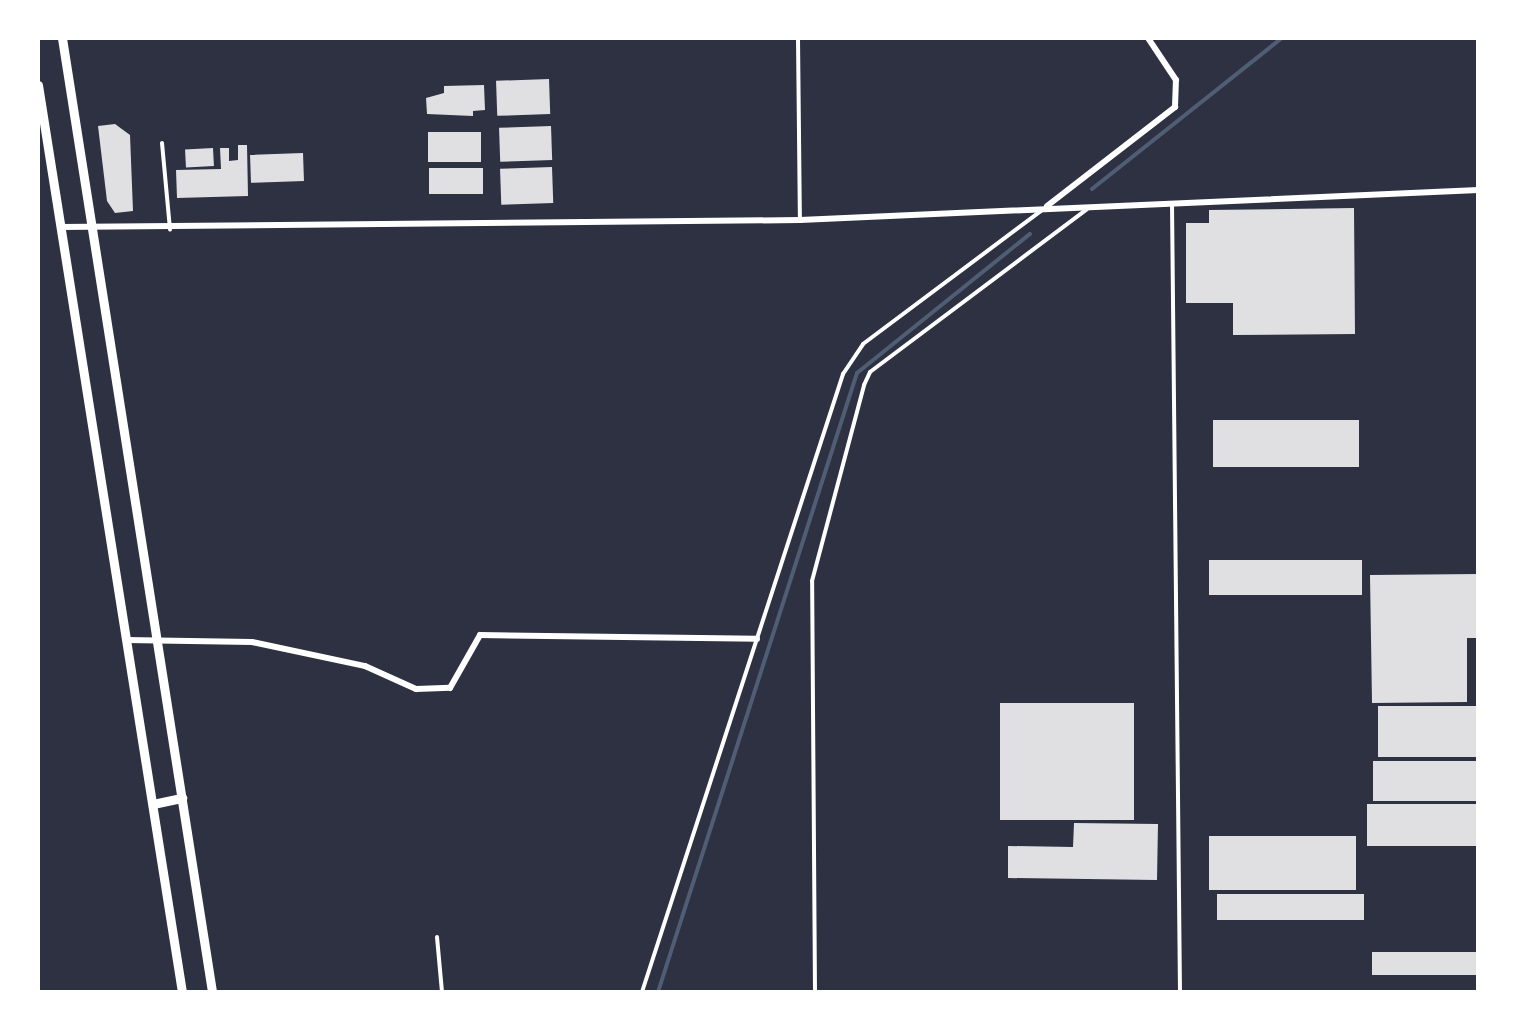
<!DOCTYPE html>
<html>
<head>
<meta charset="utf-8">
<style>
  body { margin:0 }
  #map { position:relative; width:1516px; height:1030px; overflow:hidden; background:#2d3142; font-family:Inter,sans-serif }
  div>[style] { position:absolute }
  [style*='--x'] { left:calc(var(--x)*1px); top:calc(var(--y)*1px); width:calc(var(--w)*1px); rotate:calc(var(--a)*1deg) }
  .stream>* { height:4px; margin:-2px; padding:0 2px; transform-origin:2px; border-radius:2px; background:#4f5d75 }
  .building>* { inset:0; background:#e0e0e3; transform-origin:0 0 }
  .service>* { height:4px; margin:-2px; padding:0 2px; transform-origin:2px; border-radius:2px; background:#fff }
  .minor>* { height:6px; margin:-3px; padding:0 3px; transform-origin:3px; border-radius:3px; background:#fff }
  .tertiary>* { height:9px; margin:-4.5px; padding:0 4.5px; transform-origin:4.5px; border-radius:4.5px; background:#fff }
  span { translate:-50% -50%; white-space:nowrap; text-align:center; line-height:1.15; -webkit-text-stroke:10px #fff; paint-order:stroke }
  .frame { position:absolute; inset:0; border:40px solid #fff; pointer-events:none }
</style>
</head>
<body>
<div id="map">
  <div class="stream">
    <div style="--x:1092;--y:189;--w:243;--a:-38.5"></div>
    <div style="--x:658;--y:992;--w:650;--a:-72.18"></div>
    <div style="--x:857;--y:373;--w:222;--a:-38.8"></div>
  </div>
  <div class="building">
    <div style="left:549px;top:79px;width:35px;height:53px;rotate:88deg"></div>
    <div style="clip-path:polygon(484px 85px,485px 110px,473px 111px,473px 116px,427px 114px,426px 98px,444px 93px,444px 86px)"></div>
    <div style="clip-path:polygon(115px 124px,130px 135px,133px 211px,115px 213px,107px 201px,98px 126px)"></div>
    <div style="left:551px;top:126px;width:34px;height:52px;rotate:88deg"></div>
    <div style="left:428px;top:132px;width:53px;height:30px"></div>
    <div style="clip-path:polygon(238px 145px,247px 145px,248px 196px,177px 198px,176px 170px,221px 169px,220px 148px,229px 148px,229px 161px,238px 160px)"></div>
    <div style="left:213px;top:148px;width:18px;height:28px;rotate:87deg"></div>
    <div style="left:303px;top:153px;width:28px;height:53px;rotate:88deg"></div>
    <div style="left:552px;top:167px;width:36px;height:52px;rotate:88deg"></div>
    <div style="left:483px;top:168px;width:26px;height:54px;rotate:90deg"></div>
    <div style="clip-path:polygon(1354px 208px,1355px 334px,1233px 335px,1233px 303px,1186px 303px,1186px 223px,1209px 223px,1209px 210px)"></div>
    <div style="left:1359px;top:420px;width:47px;height:146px;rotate:90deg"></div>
    <div style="left:1362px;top:560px;width:35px;height:153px;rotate:90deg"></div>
    <div style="clip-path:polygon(1478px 574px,1478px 638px,1467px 638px,1467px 702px,1372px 703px,1370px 575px)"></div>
    <div style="left:1000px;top:703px;width:134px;height:117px"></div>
    <div style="left:1478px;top:706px;width:51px;height:100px;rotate:90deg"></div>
    <div style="left:1478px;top:761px;width:40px;height:105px;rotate:90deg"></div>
    <div style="left:1478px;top:804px;width:42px;height:111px;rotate:90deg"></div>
    <div style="clip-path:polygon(1074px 823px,1158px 824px,1157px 880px,1008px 878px,1008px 846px,1073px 847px)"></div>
    <div style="left:1356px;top:836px;width:54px;height:147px;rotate:90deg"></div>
    <div style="left:1217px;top:894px;width:147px;height:26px"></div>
    <div style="left:1478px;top:952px;width:23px;height:106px;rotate:90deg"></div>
  </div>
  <div class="service">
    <div style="--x:798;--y:38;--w:180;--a:89.4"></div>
    <div style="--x:162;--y:143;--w:87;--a:84.7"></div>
    <div style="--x:1172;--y:203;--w:789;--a:89.42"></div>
    <div style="--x:437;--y:937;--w:55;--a:84.8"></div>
    <div style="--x:642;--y:992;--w:650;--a:-71.98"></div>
    <div style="--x:843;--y:374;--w:36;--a:-56"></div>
    <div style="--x:863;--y:344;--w:224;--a:-36.8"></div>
    <div style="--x:815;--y:992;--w:411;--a:-90.4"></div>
    <div style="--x:812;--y:581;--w:203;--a:-75.1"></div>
    <div style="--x:864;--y:385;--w:14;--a:-65"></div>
    <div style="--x:870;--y:372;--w:271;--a:-36.9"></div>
  </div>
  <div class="minor">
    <div style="--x:1047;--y:206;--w:162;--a:-37.7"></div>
    <div style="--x:1175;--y:107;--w:27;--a:-88"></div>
    <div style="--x:1176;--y:80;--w:50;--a:-123.7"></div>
    <div style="--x:60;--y:227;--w:740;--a:-0.54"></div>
    <div style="--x:800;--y:220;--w:679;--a:-2.53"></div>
    <div style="--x:127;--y:640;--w:125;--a:0.9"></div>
    <div style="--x:252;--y:642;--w:116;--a:12"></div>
    <div style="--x:365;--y:666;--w:56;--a:24.3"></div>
    <div style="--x:416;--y:689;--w:34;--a:-2"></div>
    <div style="--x:450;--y:688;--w:61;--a:-60.5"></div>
    <div style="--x:480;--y:635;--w:277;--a:0.8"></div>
  </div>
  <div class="tertiary">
    <div style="--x:62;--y:38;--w:966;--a:81.06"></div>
    <div style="--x:38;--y:85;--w:918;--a:80.98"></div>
    <div style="--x:153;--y:804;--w:30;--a:-12"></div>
  </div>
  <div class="frame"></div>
</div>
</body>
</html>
